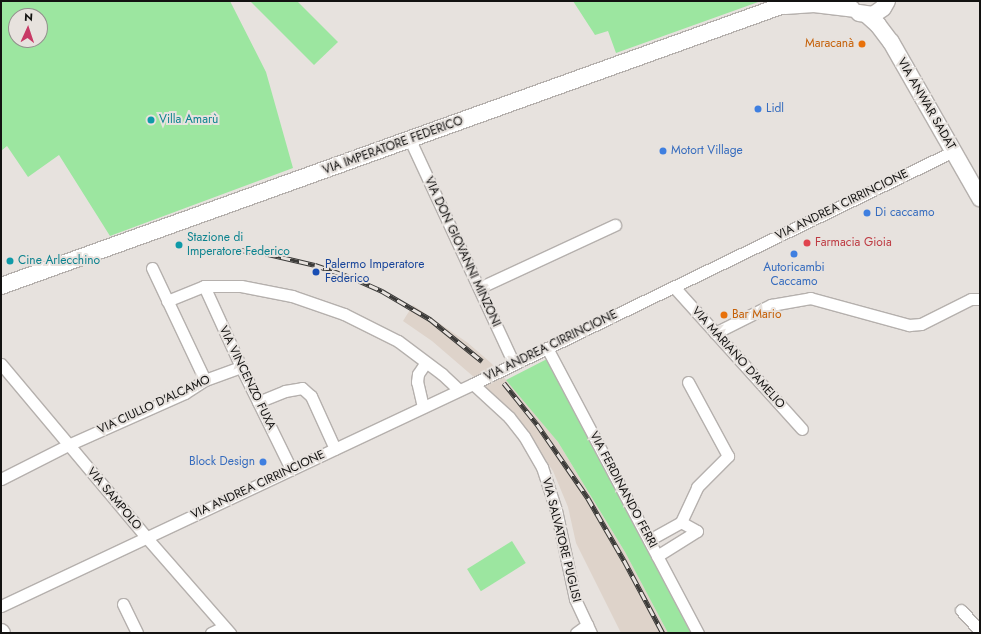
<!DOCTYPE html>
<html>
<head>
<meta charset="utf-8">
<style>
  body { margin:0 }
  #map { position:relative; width:981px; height:634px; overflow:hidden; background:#e7e2de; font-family:Jost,sans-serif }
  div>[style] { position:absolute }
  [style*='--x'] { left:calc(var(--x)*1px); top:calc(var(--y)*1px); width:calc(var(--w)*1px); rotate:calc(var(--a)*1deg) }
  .built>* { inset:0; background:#ded3ca }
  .green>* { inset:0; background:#9ce6a0; transform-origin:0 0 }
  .roads { filter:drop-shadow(1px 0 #b5b0ad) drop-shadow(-1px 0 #b5b0ad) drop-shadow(0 1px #b5b0ad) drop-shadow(0 -1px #b5b0ad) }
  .street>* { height:11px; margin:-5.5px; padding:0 5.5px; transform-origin:5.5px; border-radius:5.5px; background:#fff }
  .secondary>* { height:16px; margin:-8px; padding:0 8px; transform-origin:8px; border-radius:8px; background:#fff }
  .rail>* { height:4.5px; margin-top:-2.25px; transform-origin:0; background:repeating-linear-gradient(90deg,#e7e2de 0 9px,#3b3a38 0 18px); box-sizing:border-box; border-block:1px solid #3b3a38 }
  .dots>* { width:11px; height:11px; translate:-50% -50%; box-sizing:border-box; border:2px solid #e7e2de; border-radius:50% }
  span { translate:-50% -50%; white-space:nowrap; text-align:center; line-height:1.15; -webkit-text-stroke:4px #e7e2de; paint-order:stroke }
  .food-label { font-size:12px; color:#c56008 }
  .right { translate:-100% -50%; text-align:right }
  .left { translate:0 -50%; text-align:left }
  .street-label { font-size:12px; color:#131211 }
  .shop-label { font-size:12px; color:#366cbe }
  .culture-label { font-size:12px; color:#0d838f }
  .health-label { font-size:12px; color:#be3a42 }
  .transit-label { font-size:12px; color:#164399 }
  .frame { position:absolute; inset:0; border:2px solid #131211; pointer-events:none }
  .north { position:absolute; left:8px; top:8px; width:40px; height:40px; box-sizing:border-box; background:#e7e2de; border:1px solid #928f8c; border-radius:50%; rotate:3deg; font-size:11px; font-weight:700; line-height:16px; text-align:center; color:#131211 }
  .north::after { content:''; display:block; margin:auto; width:14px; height:18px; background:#c83a66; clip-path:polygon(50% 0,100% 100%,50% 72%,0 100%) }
</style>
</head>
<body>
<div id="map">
  <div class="built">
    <div style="clip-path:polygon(413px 305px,468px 343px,491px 363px,524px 400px,558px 442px,625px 552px,668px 633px,621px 633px,576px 543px,568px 507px,553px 471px,520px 422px,482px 384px,432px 341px,403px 321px)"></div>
  </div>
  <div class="green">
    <div style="clip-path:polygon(evenodd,1px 1px,230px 1px,266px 72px,293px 168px,110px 236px,59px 155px,28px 177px,7px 146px,1px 151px,1px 1px,16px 16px,40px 16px,40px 40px,16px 40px,16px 16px)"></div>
    <div style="clip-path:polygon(250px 1px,297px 1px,338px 42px,314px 65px)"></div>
    <div style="clip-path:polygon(573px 1px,761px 1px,616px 53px,608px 31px,595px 35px)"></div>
    <div style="clip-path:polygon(547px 359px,692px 633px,668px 633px,625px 552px,558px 442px,506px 380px)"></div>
    <div style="left:512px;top:541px;width:26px;height:53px;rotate:58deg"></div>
  </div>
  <div class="roads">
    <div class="street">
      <div style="--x:410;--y:140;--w:247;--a:65.1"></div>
      <div style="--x:152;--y:268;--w:124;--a:64.7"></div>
      <div style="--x:204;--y:286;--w:89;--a:65.4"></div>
      <div style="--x:241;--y:367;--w:114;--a:63.9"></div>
      <div style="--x:674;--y:287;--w:191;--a:48"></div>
      <div style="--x:479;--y:288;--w:150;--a:-24.9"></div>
      <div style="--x:167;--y:301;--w:40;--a:-22"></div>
      <div style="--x:204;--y:286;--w:37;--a:0"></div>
      <div style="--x:241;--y:286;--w:52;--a:11.1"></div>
      <div style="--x:292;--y:296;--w:55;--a:19.1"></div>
      <div style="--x:344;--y:314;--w:60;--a:26.6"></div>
      <div style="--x:398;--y:341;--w:55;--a:36.9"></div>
      <div style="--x:442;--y:374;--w:23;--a:43"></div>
      <div style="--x:715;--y:333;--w:63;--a:-26.6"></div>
      <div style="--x:771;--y:305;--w:40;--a:-10"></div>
      <div style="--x:810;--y:298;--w:103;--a:15.3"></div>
      <div style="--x:909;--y:325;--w:12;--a:-5"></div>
      <div style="--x:921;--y:324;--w:56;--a:-26.6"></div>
      <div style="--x:971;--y:299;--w:9;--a:0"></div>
      <div style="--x:547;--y:348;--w:323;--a:62.1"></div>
      <div style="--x:1;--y:364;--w:226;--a:50"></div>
      <div style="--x:146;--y:537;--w:128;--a:48.8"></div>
      <div style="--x:473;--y:384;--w:49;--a:42.5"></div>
      <div style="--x:509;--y:417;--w:24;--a:52"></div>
      <div style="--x:524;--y:436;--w:36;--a:60"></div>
      <div style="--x:542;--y:467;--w:45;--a:72"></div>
      <div style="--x:556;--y:510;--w:91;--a:77.9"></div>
      <div style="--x:575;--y:599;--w:38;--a:65"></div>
      <div style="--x:258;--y:402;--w:29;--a:-22"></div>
      <div style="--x:285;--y:391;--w:17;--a:-10"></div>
      <div style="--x:302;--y:388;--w:12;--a:42"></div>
      <div style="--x:311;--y:396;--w:58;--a:65.6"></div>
      <div style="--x:423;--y:407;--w:26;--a:-103"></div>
      <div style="--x:417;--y:382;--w:8;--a:-83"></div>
      <div style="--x:418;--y:374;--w:14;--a:-56"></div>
      <div style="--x:1;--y:479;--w:75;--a:-26.9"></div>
      <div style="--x:68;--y:445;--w:128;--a:-24"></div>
      <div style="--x:185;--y:393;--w:24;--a:-33"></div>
      <div style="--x:205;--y:380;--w:38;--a:-20"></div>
      <div style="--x:649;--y:540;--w:37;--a:-29"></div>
      <div style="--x:681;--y:522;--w:38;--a:-65"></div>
      <div style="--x:697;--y:487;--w:44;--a:-45"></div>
      <div style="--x:728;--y:456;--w:84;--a:-118.4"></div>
      <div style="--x:657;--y:556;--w:47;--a:-32"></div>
      <div style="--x:697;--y:531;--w:18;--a:-151"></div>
      <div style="--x:123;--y:604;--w:32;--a:64"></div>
      <div style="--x:1;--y:606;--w:522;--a:-25.19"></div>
      <div style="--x:473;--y:384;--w:534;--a:-25.85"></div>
      <div style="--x:961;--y:610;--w:28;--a:48"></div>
      <div style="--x:211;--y:633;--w:14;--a:-25"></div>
      <div style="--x:576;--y:633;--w:14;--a:-36"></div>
    </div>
    <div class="secondary">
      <div style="--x:785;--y:6;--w:29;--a:-4"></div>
      <div style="--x:814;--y:4;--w:38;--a:7"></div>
      <div style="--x:859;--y:13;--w:14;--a:8"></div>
      <div style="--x:873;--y:15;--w:12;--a:-35"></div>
      <div style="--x:883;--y:8;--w:8;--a:-60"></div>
      <div style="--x:867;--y:15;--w:15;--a:42"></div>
      <div style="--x:878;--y:25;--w:21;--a:53"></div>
      <div style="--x:891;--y:42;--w:180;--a:60.3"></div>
      <div style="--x:1;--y:286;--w:844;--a:-19.75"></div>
      <div style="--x:1;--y:632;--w:1;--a:45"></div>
    </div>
  </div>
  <div class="rail">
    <div style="--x:239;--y:250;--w:25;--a:7"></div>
    <div style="--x:264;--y:253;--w:52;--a:13.2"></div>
    <div style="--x:315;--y:265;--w:40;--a:18.9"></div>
    <div style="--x:353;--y:278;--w:32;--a:24"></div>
    <div style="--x:382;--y:291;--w:56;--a:30.3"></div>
    <div style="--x:430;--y:319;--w:67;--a:38.9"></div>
    <div style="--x:504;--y:383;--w:53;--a:51.2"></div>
    <div style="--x:537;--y:424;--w:90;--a:55.4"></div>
    <div style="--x:588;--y:498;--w:72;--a:59.9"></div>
    <div style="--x:624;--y:560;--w:83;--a:61.9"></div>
  </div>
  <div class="dots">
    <div style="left:862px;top:44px;background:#e8710a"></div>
    <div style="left:758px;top:109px;background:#3f7fe0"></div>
    <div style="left:151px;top:120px;background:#0f9aa8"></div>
    <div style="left:663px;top:151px;background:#3f7fe0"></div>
    <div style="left:867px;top:213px;background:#3f7fe0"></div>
    <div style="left:807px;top:243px;background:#e0444e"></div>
    <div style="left:179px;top:245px;background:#0f9aa8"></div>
    <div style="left:794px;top:254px;background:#3f7fe0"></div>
    <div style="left:10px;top:261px;background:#0f9aa8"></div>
    <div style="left:316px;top:272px;background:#1a4fb4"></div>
    <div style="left:724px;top:315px;background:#e8710a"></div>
    <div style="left:263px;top:462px;background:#3f7fe0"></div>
  </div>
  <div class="food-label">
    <span class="right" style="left:854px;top:44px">Maracanà</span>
    <span class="left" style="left:732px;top:315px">Bar Mario</span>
  </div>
  <div class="street-label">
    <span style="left:926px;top:104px;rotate:60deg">VIA ANWAR SADAT</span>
    <span style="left:393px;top:146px;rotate:-20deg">VIA IMPERATORE FEDERICO</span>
    <span style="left:842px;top:205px;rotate:-26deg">VIA ANDREA CIRRINCIONE</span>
    <span style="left:462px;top:252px;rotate:65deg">VIA DON GIOVANNI MINZONI</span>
    <span style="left:551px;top:346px;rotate:-26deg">VIA ANDREA CIRRINCIONE</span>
    <span style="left:738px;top:358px;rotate:48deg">VIA MARIANO D'AMELIO</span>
    <span style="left:247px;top:378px;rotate:64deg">VIA VINCENZO FUXA</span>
    <span style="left:154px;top:405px;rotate:-25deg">VIA CIULLO D'ALCAMO</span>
    <span style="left:258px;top:485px;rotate:-25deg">VIA ANDREA CIRRINCIONE</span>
    <span style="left:623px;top:490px;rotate:62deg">VIA FERDINANDO FERRI</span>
    <span style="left:114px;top:499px;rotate:50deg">VIA SAMPOLO</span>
    <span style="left:561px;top:540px;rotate:76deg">VIA SALVATORE PUGLISI</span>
  </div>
  <div class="shop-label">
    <span class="left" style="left:766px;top:109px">Lidl</span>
    <span class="left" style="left:671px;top:151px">Motort Village</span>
    <span class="left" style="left:875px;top:213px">Di caccamo</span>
    <span style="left:794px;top:275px">Autoricambi<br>Caccamo</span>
    <span class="right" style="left:255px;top:462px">Block Design</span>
  </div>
  <div class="culture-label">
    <span class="left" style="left:159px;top:120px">Villa Amarù</span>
    <span class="left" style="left:187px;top:245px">Stazione di<br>Imperatore Federico</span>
    <span class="left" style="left:18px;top:261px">Cine Arlecchino</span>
  </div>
  <div class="health-label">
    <span class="left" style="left:815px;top:243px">Farmacia Gioia</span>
  </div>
  <div class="transit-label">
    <span class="left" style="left:325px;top:272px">Palermo Imperatore<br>Federico</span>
  </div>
  <div class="frame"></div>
  <div class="north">N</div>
</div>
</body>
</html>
